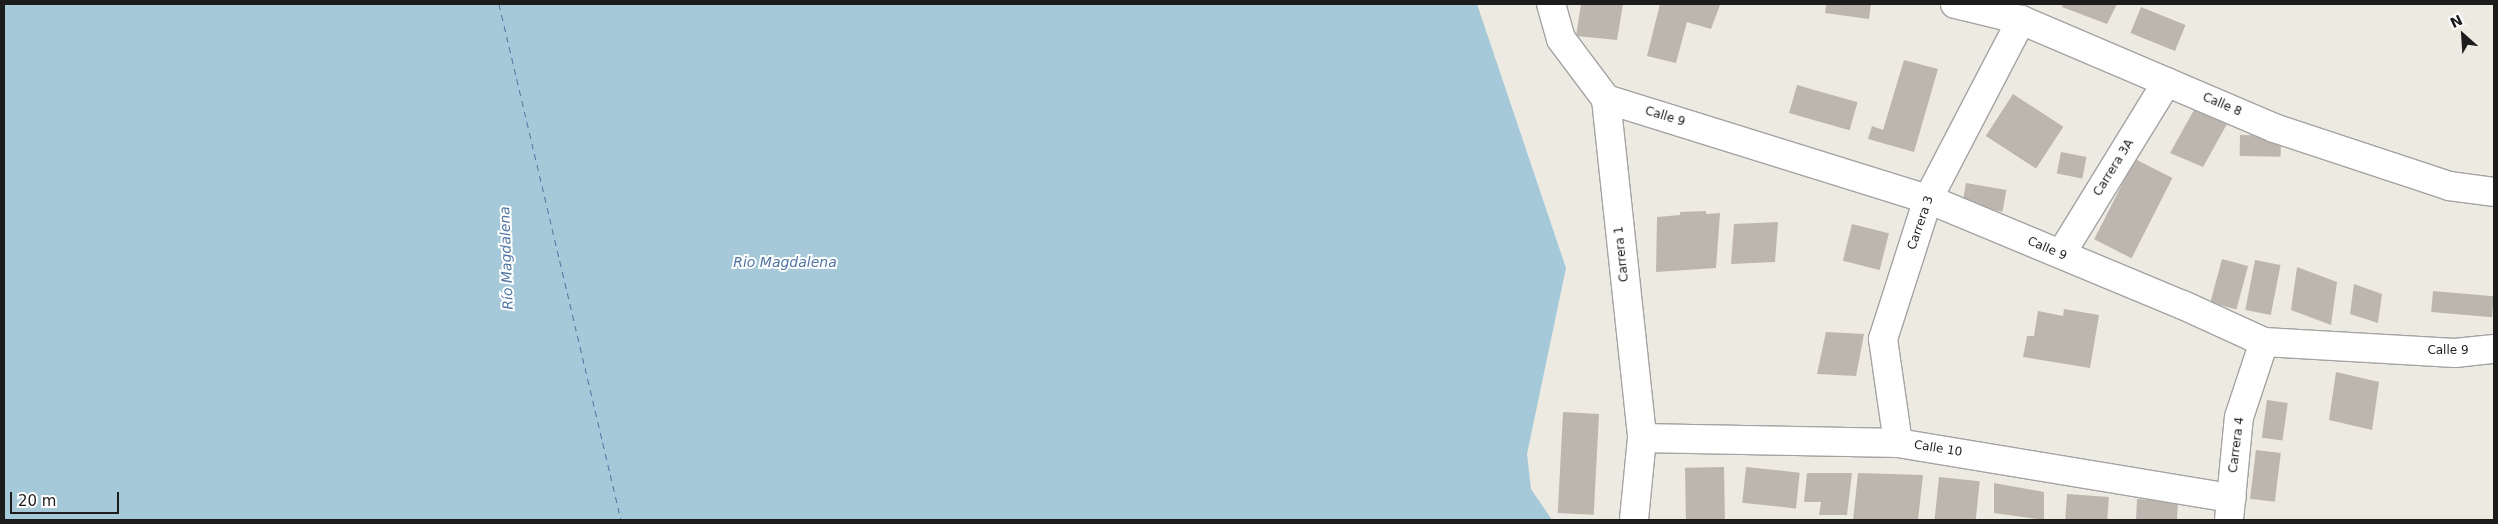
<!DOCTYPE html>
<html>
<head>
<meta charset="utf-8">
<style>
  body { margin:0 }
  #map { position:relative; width:2498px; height:524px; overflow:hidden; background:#edeae2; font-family:"DejaVu Sans",sans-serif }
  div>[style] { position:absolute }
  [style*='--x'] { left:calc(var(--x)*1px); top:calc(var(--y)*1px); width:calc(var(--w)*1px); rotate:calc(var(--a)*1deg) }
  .water>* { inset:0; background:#a5c9d8 }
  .ferry>* { height:1px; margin-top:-0.5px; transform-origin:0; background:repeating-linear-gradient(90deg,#4f74a4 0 6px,transparent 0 11px) }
  .building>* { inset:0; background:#bdb6af; transform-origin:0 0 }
  .roads { filter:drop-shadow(1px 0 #a3a3a3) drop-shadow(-1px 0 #a3a3a3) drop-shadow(0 1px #a3a3a3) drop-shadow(0 -1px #a3a3a3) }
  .minor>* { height:28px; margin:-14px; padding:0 14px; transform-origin:14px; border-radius:14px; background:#fff }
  span { translate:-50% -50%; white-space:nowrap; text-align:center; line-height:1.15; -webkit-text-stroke:4px #fff; paint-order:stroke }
  .street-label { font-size:12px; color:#1c1c1c }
  .water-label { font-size:14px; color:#4f74a4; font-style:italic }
  .frame { position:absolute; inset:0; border:5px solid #1c1c1c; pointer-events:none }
  .north { position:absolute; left:2438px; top:10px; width:50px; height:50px; -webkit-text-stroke:4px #fff; paint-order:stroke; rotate:334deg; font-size:14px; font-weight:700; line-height:20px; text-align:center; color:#1c1c1c }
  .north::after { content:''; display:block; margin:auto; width:18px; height:22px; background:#1c1c1c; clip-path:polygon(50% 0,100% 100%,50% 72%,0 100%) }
  .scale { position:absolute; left:10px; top:492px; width:109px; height:22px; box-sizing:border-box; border:2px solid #1c1c1c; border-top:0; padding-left:6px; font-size:15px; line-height:18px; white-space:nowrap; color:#1c1c1c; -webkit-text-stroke:4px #fff; paint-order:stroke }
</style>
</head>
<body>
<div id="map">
  <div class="water">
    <div style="clip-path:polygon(4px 4px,1477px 4px,1566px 268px,1527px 454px,1531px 489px,1552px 520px,4px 520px)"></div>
  </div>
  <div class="ferry">
    <div style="--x:499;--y:4;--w:530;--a:76.7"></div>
  </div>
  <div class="building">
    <div style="clip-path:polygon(1581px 4px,1623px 4px,1617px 40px,1576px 36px)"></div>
    <div style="clip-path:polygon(1660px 4px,1720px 5px,1711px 29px,1687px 22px,1676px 63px,1647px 56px)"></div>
    <div style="clip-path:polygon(1826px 4px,1871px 4px,1869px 19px,1825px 13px)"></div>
    <div style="clip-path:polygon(2063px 4px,2117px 4px,2107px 24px,2062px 7px)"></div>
    <div style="left:2141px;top:7px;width:48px;height:28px;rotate:22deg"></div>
    <div style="clip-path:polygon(1904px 60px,1938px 69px,1914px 152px,1868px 139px,1872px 126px,1883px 130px)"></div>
    <div style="left:1797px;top:85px;width:63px;height:29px;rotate:16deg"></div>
    <div style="left:2013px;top:94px;width:60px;height:50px;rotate:33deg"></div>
    <div style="clip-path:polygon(2194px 110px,2227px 124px,2203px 167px,2170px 153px)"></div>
    <div style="left:2240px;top:135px;width:41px;height:21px;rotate:1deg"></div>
    <div style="left:2061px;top:152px;width:26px;height:22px;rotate:11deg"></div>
    <div style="left:2135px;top:159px;width:42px;height:90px;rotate:27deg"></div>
    <div style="left:1966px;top:183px;width:41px;height:22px;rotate:10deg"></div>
    <div style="clip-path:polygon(1706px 211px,1706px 214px,1720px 213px,1716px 268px,1656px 272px,1657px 217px,1680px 215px,1680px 212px)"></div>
    <div style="clip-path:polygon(1778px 222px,1775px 262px,1731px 264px,1734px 224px)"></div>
    <div style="left:1852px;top:224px;width:38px;height:38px;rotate:14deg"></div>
    <div style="left:2222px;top:259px;width:27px;height:45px;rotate:15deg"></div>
    <div style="left:2255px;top:260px;width:26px;height:51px;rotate:11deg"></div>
    <div style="clip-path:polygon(2297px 267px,2337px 282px,2331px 325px,2291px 310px)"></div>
    <div style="clip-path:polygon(2354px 284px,2382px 294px,2378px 323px,2350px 314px)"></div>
    <div style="left:2433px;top:291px;width:61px;height:21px;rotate:5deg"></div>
    <div style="clip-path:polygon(2064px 309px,2099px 315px,2090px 368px,2023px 357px,2027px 336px,2034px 336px,2038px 311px,2063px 316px)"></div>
    <div style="clip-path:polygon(1826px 332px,1864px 334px,1856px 376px,1817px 374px)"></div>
    <div style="clip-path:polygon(2336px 372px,2379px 382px,2372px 430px,2329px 420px)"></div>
    <div style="left:2267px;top:400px;width:21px;height:38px;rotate:8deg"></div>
    <div style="left:1599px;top:414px;width:101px;height:36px;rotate:93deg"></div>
    <div style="left:2256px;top:450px;width:25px;height:49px;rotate:7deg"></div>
    <div style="left:1724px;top:467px;width:53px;height:39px;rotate:89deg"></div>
    <div style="left:1746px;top:467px;width:54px;height:36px;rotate:6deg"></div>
    <div style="clip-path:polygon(1807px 473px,1852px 473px,1847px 515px,1819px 515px,1821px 502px,1804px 502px)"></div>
    <div style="clip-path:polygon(1858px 473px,1923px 475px,1918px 520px,1853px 520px)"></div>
    <div style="left:1939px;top:477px;width:41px;height:43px;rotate:6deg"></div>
    <div style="clip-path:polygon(1994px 483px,2044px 492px,2044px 520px,1994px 513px)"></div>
    <div style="left:2067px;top:494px;width:42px;height:26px;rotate:4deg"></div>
    <div style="clip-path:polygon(2137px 499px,2178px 502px,2177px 520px,2136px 520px)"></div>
  </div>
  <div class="roads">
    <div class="minor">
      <div style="--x:1551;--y:4;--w:36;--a:74"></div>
      <div style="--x:1561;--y:39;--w:75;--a:53.1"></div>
      <div style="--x:1606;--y:99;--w:341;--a:83.9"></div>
      <div style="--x:1642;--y:438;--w:82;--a:95.6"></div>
      <div style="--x:1955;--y:4;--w:68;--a:13.6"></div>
      <div style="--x:2021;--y:20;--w:275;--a:23.1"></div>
      <div style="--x:2274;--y:128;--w:184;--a:18.3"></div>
      <div style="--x:2449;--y:186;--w:45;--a:7.6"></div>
      <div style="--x:1606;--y:99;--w:337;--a:17.3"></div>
      <div style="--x:1928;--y:199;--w:276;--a:22.6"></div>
      <div style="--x:2183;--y:305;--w:89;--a:24.6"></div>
      <div style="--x:2264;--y:342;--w:191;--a:3.3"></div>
      <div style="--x:2455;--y:353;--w:39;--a:-6"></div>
      <div style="--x:2061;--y:254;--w:202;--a:-58.4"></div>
      <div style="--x:1642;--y:438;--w:256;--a:1.1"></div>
      <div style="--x:1898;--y:443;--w:338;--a:9.4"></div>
      <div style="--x:1898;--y:443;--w:105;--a:-98.2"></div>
      <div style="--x:1883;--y:339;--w:147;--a:-72.2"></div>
      <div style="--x:1928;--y:199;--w:202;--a:-62.5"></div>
      <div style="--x:2229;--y:520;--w:103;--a:-84.5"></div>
      <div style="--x:2239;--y:417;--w:79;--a:-71.6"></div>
    </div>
  </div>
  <div class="street-label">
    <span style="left:2222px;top:105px;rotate:23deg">Calle 8</span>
    <span style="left:1665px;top:117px;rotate:17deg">Calle 9</span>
    <span style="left:2114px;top:168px;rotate:-58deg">Carrera 3A</span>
    <span style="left:1921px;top:223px;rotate:-71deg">Carrera 3</span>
    <span style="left:2047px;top:249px;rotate:23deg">Calle 9</span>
    <span style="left:1622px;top:254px;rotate:-96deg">Carrera 1</span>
    <span style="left:2448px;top:351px">Calle 9</span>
    <span style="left:2237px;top:445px;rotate:-83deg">Carrera 4</span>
    <span style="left:1938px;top:449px;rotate:9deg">Calle 10</span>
  </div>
  <div class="water-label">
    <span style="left:506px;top:258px;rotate:-92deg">Río Magdalena</span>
    <span style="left:785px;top:262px">Rio Magdalena</span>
  </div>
  <div class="frame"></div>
  <div class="north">N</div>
  <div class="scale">20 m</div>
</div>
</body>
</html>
